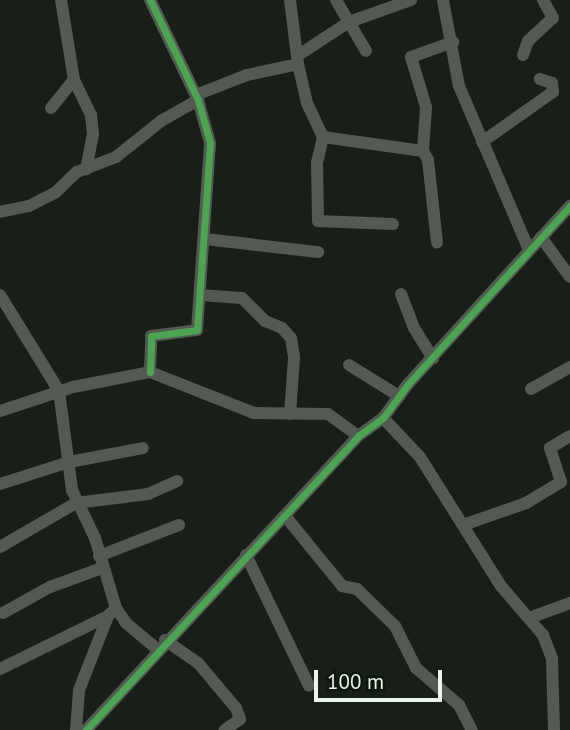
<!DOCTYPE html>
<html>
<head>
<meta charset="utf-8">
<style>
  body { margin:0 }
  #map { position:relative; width:570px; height:730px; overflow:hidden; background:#181e18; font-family:"PT Sans",sans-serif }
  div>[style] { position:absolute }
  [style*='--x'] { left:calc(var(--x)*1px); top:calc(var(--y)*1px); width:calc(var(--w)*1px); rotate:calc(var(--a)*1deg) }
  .minor>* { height:12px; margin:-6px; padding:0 6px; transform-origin:6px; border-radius:6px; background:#545954 }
  .cycleway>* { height:7px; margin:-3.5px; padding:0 3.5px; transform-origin:3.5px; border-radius:3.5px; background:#4ca352 }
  span { translate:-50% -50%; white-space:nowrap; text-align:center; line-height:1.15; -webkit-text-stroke:5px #0b180b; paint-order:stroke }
  .scale { position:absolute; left:314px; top:670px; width:128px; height:32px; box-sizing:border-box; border:4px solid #ebf4ea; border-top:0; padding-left:9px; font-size:21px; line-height:24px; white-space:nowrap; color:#ebf4ea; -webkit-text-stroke:5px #0b180b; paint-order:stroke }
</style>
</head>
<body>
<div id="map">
  <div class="minor">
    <div style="--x:290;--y:0;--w:64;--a:82.9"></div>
    <div style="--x:298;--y:64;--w:40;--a:77"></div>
    <div style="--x:307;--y:103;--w:38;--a:65"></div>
    <div style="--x:323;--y:137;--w:101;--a:8"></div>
    <div style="--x:423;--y:151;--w:10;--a:61"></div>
    <div style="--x:428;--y:160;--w:83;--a:83.8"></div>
    <div style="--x:336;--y:0;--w:59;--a:59.5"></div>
    <div style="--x:443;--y:0;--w:87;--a:79.5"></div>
    <div style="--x:459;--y:86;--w:178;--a:66.9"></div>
    <div style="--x:523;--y:55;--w:15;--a:-70"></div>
    <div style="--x:528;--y:41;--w:34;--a:-43"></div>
    <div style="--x:553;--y:18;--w:21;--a:-119"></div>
    <div style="--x:297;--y:56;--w:62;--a:-33.2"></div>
    <div style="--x:349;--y:22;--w:66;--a:-19.5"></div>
    <div style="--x:74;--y:80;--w:39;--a:64"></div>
    <div style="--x:91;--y:115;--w:19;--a:84"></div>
    <div style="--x:93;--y:134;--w:36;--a:101"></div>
    <div style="--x:196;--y:95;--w:55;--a:-21.4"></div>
    <div style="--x:247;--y:75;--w:52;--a:-12.2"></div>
    <div style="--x:51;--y:108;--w:36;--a:-51"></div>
    <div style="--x:74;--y:80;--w:81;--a:-99.2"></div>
    <div style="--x:323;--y:137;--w:26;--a:103"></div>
    <div style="--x:317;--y:162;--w:59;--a:89"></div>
    <div style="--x:318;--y:221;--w:75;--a:2.3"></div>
    <div style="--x:482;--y:142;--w:87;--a:-35.2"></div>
    <div style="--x:553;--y:92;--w:9;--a:-96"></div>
    <div style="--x:552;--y:83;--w:13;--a:-162"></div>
    <div style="--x:423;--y:151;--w:44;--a:-86.1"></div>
    <div style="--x:426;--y:107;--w:52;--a:-106.7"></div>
    <div style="--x:411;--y:57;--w:45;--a:-19.7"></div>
    <div style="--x:0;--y:212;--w:30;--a:-12"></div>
    <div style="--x:29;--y:206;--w:30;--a:-27"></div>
    <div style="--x:56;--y:192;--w:29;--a:-44"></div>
    <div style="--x:77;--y:172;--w:42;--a:-21"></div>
    <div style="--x:116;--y:157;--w:58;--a:-38.7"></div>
    <div style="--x:161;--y:121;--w:43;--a:-29.6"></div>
    <div style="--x:541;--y:237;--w:49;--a:54.1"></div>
    <div style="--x:205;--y:239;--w:114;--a:6.6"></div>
    <div style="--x:401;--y:294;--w:36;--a:69"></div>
    <div style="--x:414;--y:328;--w:36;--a:58"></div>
    <div style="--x:0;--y:295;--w:113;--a:58.4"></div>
    <div style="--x:59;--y:391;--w:100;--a:82.5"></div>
    <div style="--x:72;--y:490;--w:53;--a:64.4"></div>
    <div style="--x:95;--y:538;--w:73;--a:73.3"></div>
    <div style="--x:116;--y:608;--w:18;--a:56"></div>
    <div style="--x:126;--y:623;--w:40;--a:40"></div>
    <div style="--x:200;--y:295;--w:42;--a:4.1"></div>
    <div style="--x:242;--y:298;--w:33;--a:45"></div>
    <div style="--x:265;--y:321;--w:18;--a:22"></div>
    <div style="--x:282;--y:328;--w:13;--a:48"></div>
    <div style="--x:291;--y:338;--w:20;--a:81"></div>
    <div style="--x:294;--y:358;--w:56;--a:94.1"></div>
    <div style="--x:349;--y:365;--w:59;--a:31.8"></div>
    <div style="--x:150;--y:372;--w:36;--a:-88"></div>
    <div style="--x:151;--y:336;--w:46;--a:-7.4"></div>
    <div style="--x:197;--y:330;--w:187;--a:-86"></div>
    <div style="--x:210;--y:143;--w:45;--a:-105.6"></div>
    <div style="--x:198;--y:100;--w:111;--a:-115.6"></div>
    <div style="--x:531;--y:389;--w:45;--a:-29.4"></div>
    <div style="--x:0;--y:411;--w:77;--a:-18.2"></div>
    <div style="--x:73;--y:387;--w:78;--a:-11"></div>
    <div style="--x:150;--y:372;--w:112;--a:21.5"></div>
    <div style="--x:254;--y:413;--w:74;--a:0.8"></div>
    <div style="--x:328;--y:414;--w:37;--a:36"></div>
    <div style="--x:383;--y:418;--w:54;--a:46.5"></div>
    <div style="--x:420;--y:457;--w:152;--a:57.9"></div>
    <div style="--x:501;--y:586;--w:65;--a:49.4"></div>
    <div style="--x:543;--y:635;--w:26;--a:69"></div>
    <div style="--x:552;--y:659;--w:71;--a:88.4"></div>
    <div style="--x:0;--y:484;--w:72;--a:-17.7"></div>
    <div style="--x:69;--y:462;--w:75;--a:-10.7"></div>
    <div style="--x:286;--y:517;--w:89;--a:50.9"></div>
    <div style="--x:342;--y:586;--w:15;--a:11"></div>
    <div style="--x:357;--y:589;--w:53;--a:44.2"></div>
    <div style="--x:395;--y:626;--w:47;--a:63.4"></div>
    <div style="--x:416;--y:668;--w:57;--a:40.7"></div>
    <div style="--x:459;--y:705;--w:28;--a:63"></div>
    <div style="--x:463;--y:525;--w:67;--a:-19.2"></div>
    <div style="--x:526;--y:503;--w:41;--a:-31"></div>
    <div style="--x:561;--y:482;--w:36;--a:-108"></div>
    <div style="--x:550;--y:448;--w:23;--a:-31"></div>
    <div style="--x:0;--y:547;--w:88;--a:-30.1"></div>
    <div style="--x:76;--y:503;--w:73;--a:-7.1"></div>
    <div style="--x:148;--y:494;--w:32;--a:-24"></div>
    <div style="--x:246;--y:555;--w:145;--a:64.3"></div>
    <div style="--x:99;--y:556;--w:86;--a:-21.2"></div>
    <div style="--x:3;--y:613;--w:54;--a:-29"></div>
    <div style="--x:50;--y:587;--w:55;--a:-20.1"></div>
    <div style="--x:529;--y:618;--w:44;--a:-20.1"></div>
    <div style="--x:165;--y:640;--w:40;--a:34.9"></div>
    <div style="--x:198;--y:663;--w:59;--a:49.8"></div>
    <div style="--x:236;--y:708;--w:12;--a:70"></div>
    <div style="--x:240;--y:719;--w:19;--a:144"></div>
    <div style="--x:0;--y:669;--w:120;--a:-26.1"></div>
    <div style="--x:76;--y:730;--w:40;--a:-85.7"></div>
    <div style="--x:79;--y:690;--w:79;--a:-68.6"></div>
    <div style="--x:108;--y:616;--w:11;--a:-45"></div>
    <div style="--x:86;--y:730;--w:401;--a:-47.2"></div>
    <div style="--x:358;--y:436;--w:31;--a:-36"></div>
    <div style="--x:383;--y:418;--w:42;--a:-53.7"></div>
    <div style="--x:408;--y:384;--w:241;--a:-47.7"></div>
  </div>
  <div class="cycleway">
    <div style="--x:150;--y:372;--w:36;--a:-88"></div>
    <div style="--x:151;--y:336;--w:46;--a:-7.4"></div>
    <div style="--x:197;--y:330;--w:187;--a:-86"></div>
    <div style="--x:210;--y:143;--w:45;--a:-105.6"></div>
    <div style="--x:198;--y:100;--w:111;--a:-115.6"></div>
    <div style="--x:86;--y:730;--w:401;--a:-47.2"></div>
    <div style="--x:358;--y:436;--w:31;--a:-36"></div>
    <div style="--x:383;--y:418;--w:42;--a:-53.7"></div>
    <div style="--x:408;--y:384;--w:241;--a:-47.7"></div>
  </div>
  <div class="scale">100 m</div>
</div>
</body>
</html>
